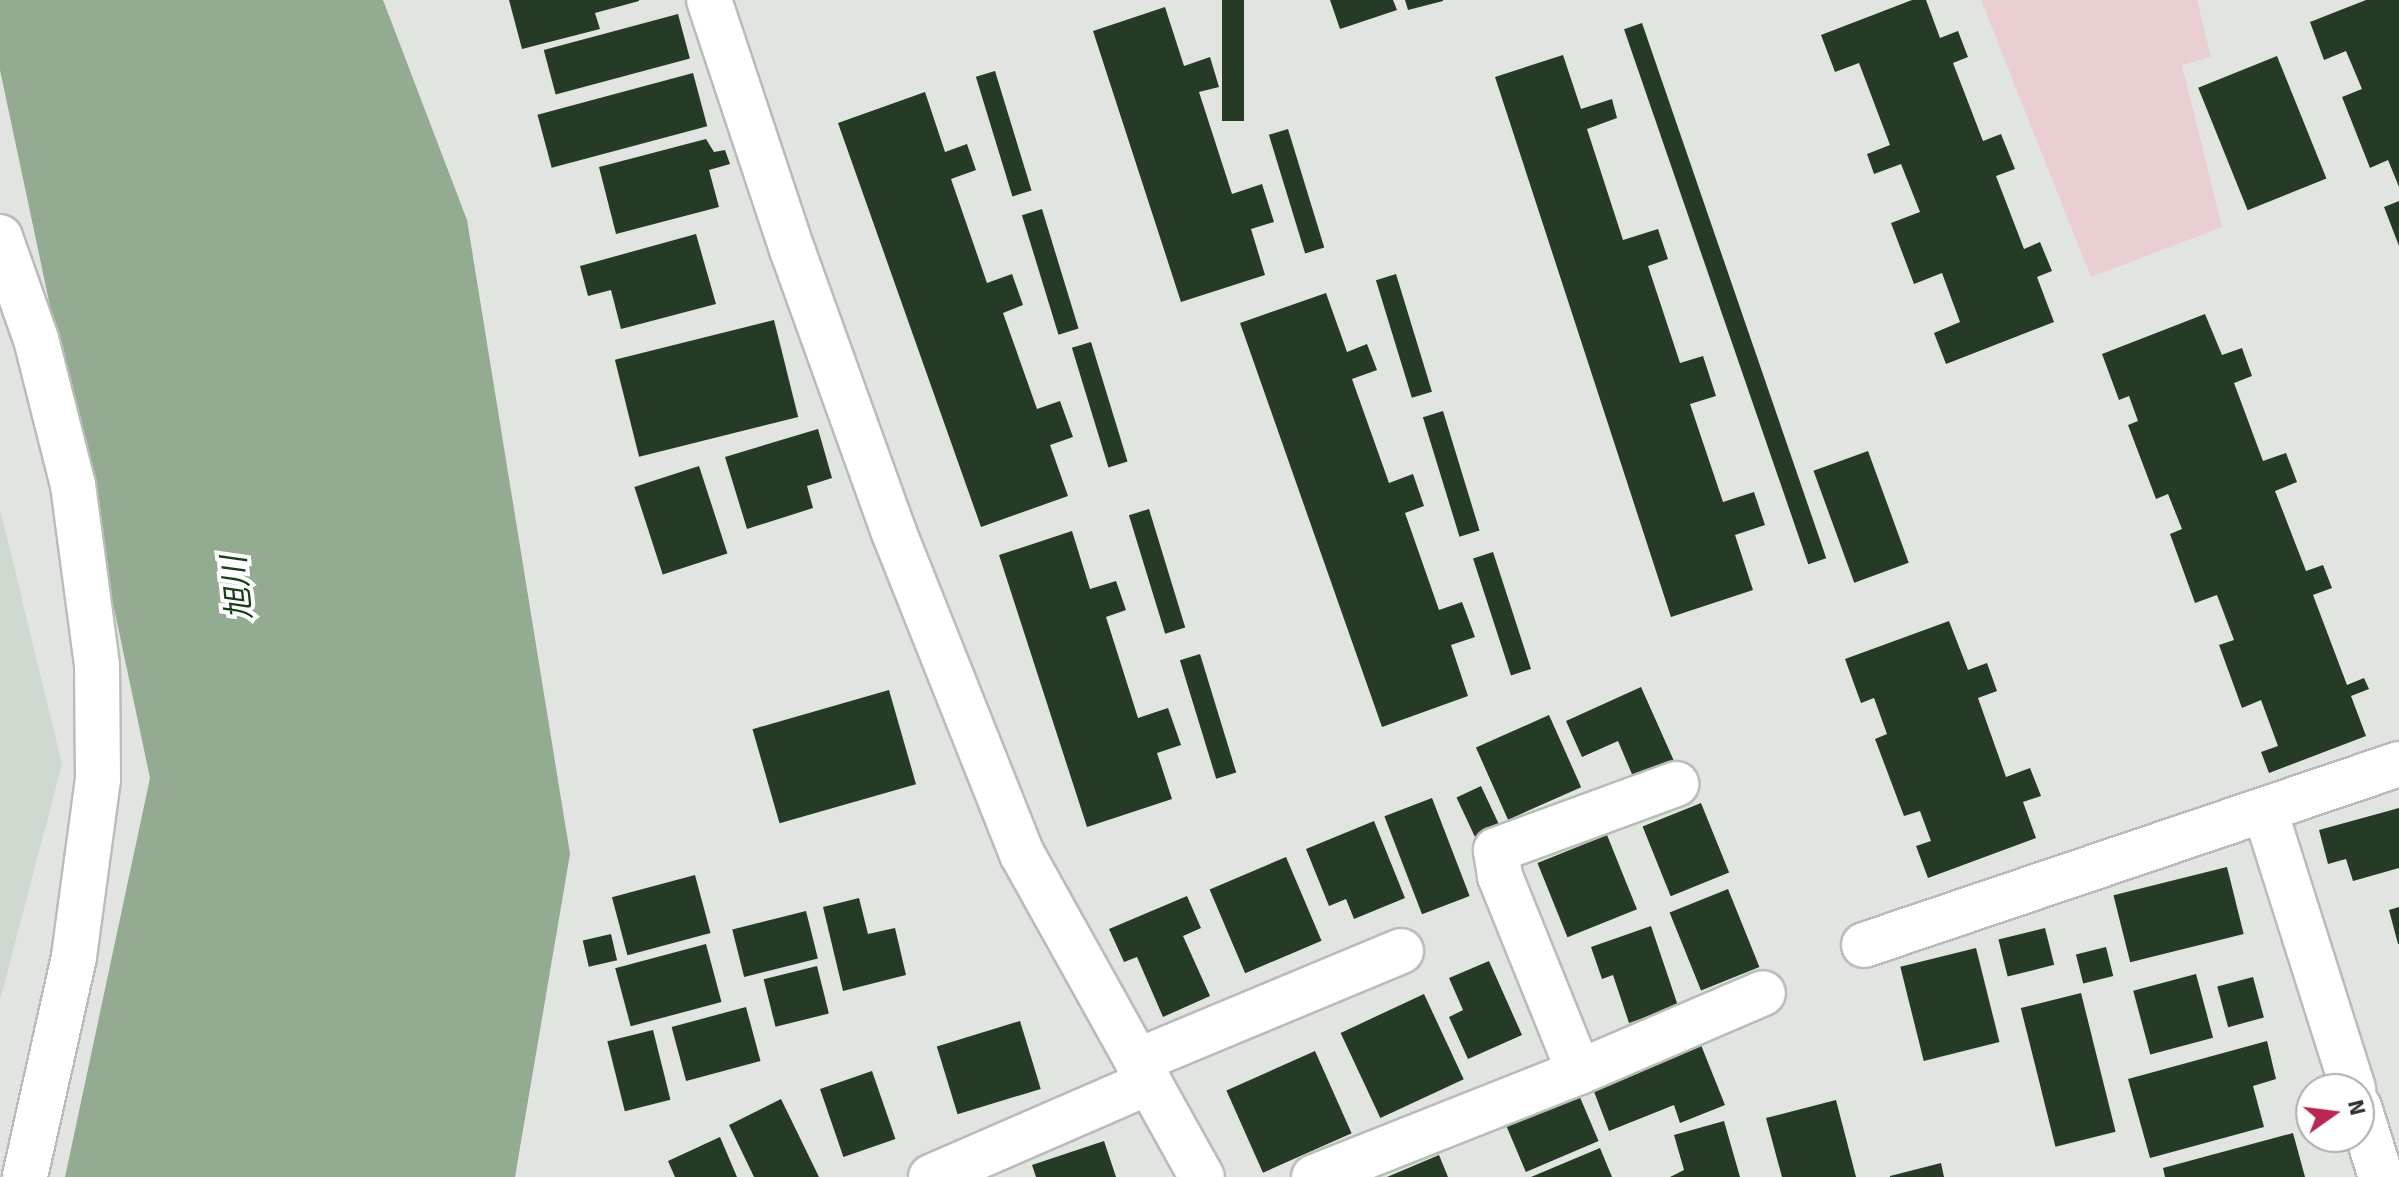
<!DOCTYPE html>
<html>
<head>
<meta charset="utf-8">
<style>
  body { margin:0 }
  #map { position:relative; width:2399px; height:1177px; overflow:hidden; background:#e1e4e0; font-family:Signika,"Noto Sans JP",sans-serif }
  div>[style] { position:absolute }
  [style*='--x'] { left:calc(var(--x)*1px); top:calc(var(--y)*1px); width:calc(var(--w)*1px); rotate:calc(var(--a)*1deg) }
  .built>* { inset:0; background:#d0d9cf }
  .green>* { inset:0; background:#e9ced2 }
  .water>* { inset:0; background:#93ab90 }
  .building>* { inset:0; background:#263b25; transform-origin:0 0 }
  .roads { filter:drop-shadow(2px 0 #b9bcb8) drop-shadow(-2px 0 #b9bcb8) drop-shadow(0 2px #b9bcb8) drop-shadow(0 -2px #b9bcb8) }
  .street>* { height:44px; margin:-22px; padding:0 22px; transform-origin:22px; border-radius:22px; background:#fff }
  span { translate:-50% -50%; white-space:nowrap; text-align:center; line-height:1.15; -webkit-text-stroke:8px #fff; paint-order:stroke }
  .water-label { font-size:32px; color:#1a3e18; font-style:italic }
  .north { position:absolute; left:2295px; top:1073px; width:80px; height:80px; box-sizing:border-box; background:#fff; border:2px solid #adadad; border-radius:50%; rotate:76deg; font-size:22px; font-weight:700; line-height:32px; text-align:center; color:#313231 }
  .north::after { content:''; display:block; margin:auto; width:28px; height:36px; background:#b72752; clip-path:polygon(50% 0,100% 100%,50% 72%,0 100%) }
</style>
</head>
<body>
<div id="map">
  <div class="built">
    <div style="clip-path:polygon(0 509px,62px 764px,0 1000px)"></div>
  </div>
  <div class="green">
    <div style="clip-path:polygon(1981px 0,2197px 0,2211px 57px,2182px 65px,2222px 227px,2091px 277px)"></div>
  </div>
  <div class="water">
    <div style="clip-path:polygon(0 0,383px 0,467px 220px,570px 854px,515px 1177px,65px 1177px,150px 778px,0 70px)"></div>
  </div>
  <div class="building">
    <div style="clip-path:polygon(509px 0,639px 0,639px 1px,595px 13px,600px 29px,522px 49px)"></div>
    <div style="left:1222px;top:0;width:22px;height:121px"></div>
    <div style="clip-path:polygon(1330px 0,1393px 0,1397px 10px,1340px 29px)"></div>
    <div style="clip-path:polygon(1405px 0,1443px 0,1443px 1px,1408px 10px)"></div>
    <div style="clip-path:polygon(1912px 0,1926px 0,1940px 38px,1958px 31px,1968px 57px,1953px 63px,1983px 141px,2001px 134px,2015px 169px,1996px 176px,2024px 249px,2040px 242px,2052px 271px,2037px 277px,2054px 322px,1946px 364px,1934px 333px,1960px 322px,1942px 273px,1914px 284px,1891px 223px,1920px 212px,1901px 164px,1874px 174px,1867px 154px,1890px 145px,1859px 63px,1835px 72px,1821px 35px)"></div>
    <div style="clip-path:polygon(2366px 0,2399px 0,2399px 187px,2388px 160px,2370px 168px,2342px 97px,2362px 89px,2346px 51px,2324px 60px,2310px 22px)"></div>
    <div style="clip-path:polygon(1165px 7px,1184px 66px,1210px 57px,1219px 87px,1199px 92px,1232px 194px,1262px 184px,1274px 222px,1251px 229px,1265px 275px,1181px 302px,1093px 31px)"></div>
    <div style="left:678px;top:14px;width:46px;height:139px;rotate:75deg"></div>
    <div style="left:1642px;top:23px;width:566px;height:19px;rotate:71deg"></div>
    <div style="clip-path:polygon(1563px 55px,1581px 109px,1612px 99px,1617px 118px,1587px 129px,1623px 240px,1658px 229px,1668px 259px,1648px 266px,1680px 363px,1703px 356px,1716px 396px,1690px 404px,1723px 502px,1754px 492px,1765px 525px,1735px 535px,1753px 590px,1671px 617px,1495px 77px)"></div>
    <div style="left:2277px;top:56px;width:132px;height:85px;rotate:68deg"></div>
    <div style="left:995px;top:71px;width:125px;height:20px;rotate:73deg"></div>
    <div style="left:693px;top:73px;width:55px;height:161px;rotate:75deg"></div>
    <div style="clip-path:polygon(925px 92px,945px 152px,967px 144px,976px 170px,951px 179px,987px 283px,1012px 274px,1023px 305px,1003px 313px,1037px 409px,1060px 401px,1073px 437px,1050px 445px,1068px 496px,981px 527px,838px 123px)"></div>
    <div style="left:1288px;top:129px;width:124px;height:20px;rotate:73deg"></div>
    <div style="clip-path:polygon(706px 139px,714px 152px,725px 150px,730px 164px,709px 170px,719px 207px,616px 234px,599px 167px)"></div>
    <div style="clip-path:polygon(2399px 201px,2399px 246px,2384px 207px)"></div>
    <div style="left:1042px;top:209px;width:125px;height:21px;rotate:73deg"></div>
    <div style="clip-path:polygon(696px 234px,716px 304px,621px 329px,611px 290px,588px 296px,580px 266px)"></div>
    <div style="left:1396px;top:274px;width:123px;height:21px;rotate:73deg"></div>
    <div style="clip-path:polygon(1326px 293px,1347px 352px,1367px 344px,1377px 370px,1352px 379px,1389px 483px,1413px 474px,1424px 506px,1405px 513px,1439px 610px,1462px 602px,1475px 637px,1451px 645px,1468px 696px,1382px 727px,1240px 323px)"></div>
    <div style="clip-path:polygon(2205px 314px,2222px 355px,2242px 348px,2252px 376px,2234px 383px,2263px 461px,2286px 453px,2297px 482px,2275px 491px,2306px 571px,2323px 565px,2332px 588px,2313px 595px,2347px 685px,2364px 678px,2369px 689px,2351px 696px,2366px 736px,2269px 773px,2261px 752px,2278px 746px,2261px 700px,2242px 708px,2219px 645px,2234px 640px,2217px 595px,2195px 603px,2170px 534px,2182px 529px,2168px 494px,2156px 499px,2128px 425px,2138px 421px,2129px 396px,2119px 400px,2102px 354px)"></div>
    <div style="left:774px;top:320px;width:100px;height:164px;rotate:76deg"></div>
    <div style="left:1091px;top:342px;width:125px;height:20px;rotate:73deg"></div>
    <div style="left:1443px;top:411px;width:125px;height:21px;rotate:73deg"></div>
    <div style="clip-path:polygon(818px 429px,832px 478px,807px 486px,813px 508px,747px 529px,725px 457px)"></div>
    <div style="left:1868px;top:451px;width:119px;height:58px;rotate:70deg"></div>
    <div style="left:699px;top:466px;width:92px;height:68px;rotate:72deg"></div>
    <div style="left:1149px;top:509px;width:124px;height:21px;rotate:73deg"></div>
    <div style="clip-path:polygon(1072px 531px,1090px 589px,1116px 581px,1126px 610px,1106px 617px,1138px 718px,1168px 708px,1181px 745px,1157px 753px,1172px 799px,1087px 827px,999px 555px)"></div>
    <div style="left:1493px;top:552px;width:123px;height:21px;rotate:72deg"></div>
    <div style="clip-path:polygon(1949px 621px,1968px 670px,1987px 663px,1997px 691px,1978px 698px,2006px 777px,2030px 768px,2041px 796px,2023px 802px,2036px 838px,1928px 878px,1916px 846px,1931px 841px,1920px 811px,1904px 816px,1875px 739px,1887px 734px,1874px 698px,1861px 703px,1845px 659px)"></div>
    <div style="left:1200px;top:654px;width:124px;height:21px;rotate:73deg"></div>
    <div style="clip-path:polygon(1641px 687px,1674px 761px,1634px 779px,1618px 741px,1582px 757px,1566px 721px)"></div>
    <div style="left:889px;top:690px;width:98px;height:142px;rotate:74deg"></div>
    <div style="left:1549px;top:715px;width:79px;height:80px;rotate:66deg"></div>
    <div style="left:1481px;top:786px;width:47px;height:27px;rotate:65deg"></div>
    <div style="left:1432px;top:798px;width:105px;height:51px;rotate:69deg"></div>
    <div style="left:1701px;top:803px;width:75px;height:63px;rotate:68deg"></div>
    <div style="clip-path:polygon(2399px 808px,2399px 868px,2353px 881px,2346px 859px,2328px 864px,2319px 830px)"></div>
    <div style="clip-path:polygon(1374px 821px,1405px 898px,1354px 919px,1346px 899px,1329px 906px,1306px 849px)"></div>
    <div style="left:1607px;top:835px;width:80px;height:75px;rotate:68deg"></div>
    <div style="left:1286px;top:857px;width:91px;height:83px;rotate:67deg"></div>
    <div style="left:2227px;top:867px;width:69px;height:117px;rotate:76deg"></div>
    <div style="left:695px;top:875px;width:60px;height:86px;rotate:75deg"></div>
    <div style="left:1728px;top:889px;width:84px;height:63px;rotate:68deg"></div>
    <div style="clip-path:polygon(1187px 896px,1201px 928px,1183px 936px,1210px 996px,1163px 1017px,1137px 957px,1124px 962px,1109px 929px)"></div>
    <div style="clip-path:polygon(859px 898px,868px 934px,895px 928px,906px 975px,843px 991px,823px 907px)"></div>
    <div style="clip-path:polygon(2399px 907px,2399px 944px,2398px 944px,2389px 910px)"></div>
    <div style="left:806px;top:911px;width:49px;height:76px;rotate:76deg"></div>
    <div style="clip-path:polygon(1651px 926px,1678px 1006px,1629px 1023px,1613px 975px,1602px 979px,1591px 947px)"></div>
    <div style="left:2045px;top:928px;width:38px;height:48px;rotate:76deg"></div>
    <div style="left:611px;top:934px;width:27px;height:29px;rotate:77deg"></div>
    <div style="left:706px;top:944px;width:60px;height:94px;rotate:75deg"></div>
    <div style="left:2106px;top:947px;width:30px;height:31px;rotate:76deg"></div>
    <div style="left:1976px;top:948px;width:97px;height:78px;rotate:76deg"></div>
    <div style="clip-path:polygon(1489px 961px,1522px 1035px,1468px 1059px,1449px 1017px,1463px 1010px,1449px 978px)"></div>
    <div style="left:817px;top:966px;width:49px;height:55px;rotate:76deg"></div>
    <div style="left:2196px;top:974px;width:66px;height:65px;rotate:75deg"></div>
    <div style="left:2253px;top:977px;width:42px;height:37px;rotate:75deg"></div>
    <div style="left:2081px;top:993px;width:143px;height:62px;rotate:76deg"></div>
    <div style="left:1424px;top:994px;width:94px;height:92px;rotate:65deg"></div>
    <div style="left:746px;top:1007px;width:56px;height:77px;rotate:75deg"></div>
    <div style="left:1020px;top:1021px;width:71px;height:87px;rotate:73deg"></div>
    <div style="left:653px;top:1030px;width:72px;height:47px;rotate:76deg"></div>
    <div style="clip-path:polygon(2267px 1041px,2276px 1079px,2253px 1086px,2264px 1127px,2150px 1158px,2128px 1079px)"></div>
    <div style="clip-path:polygon(1701px 1045px,1725px 1105px,1680px 1123px,1674px 1105px,1609px 1131px,1593px 1089px)"></div>
    <div style="left:1315px;top:1051px;width:90px;height:97px;rotate:66deg"></div>
    <div style="left:872px;top:1071px;width:72px;height:55px;rotate:71deg"></div>
    <div style="left:1579px;top:1095px;width:50px;height:79px;rotate:67deg"></div>
    <div style="clip-path:polygon(781px 1099px,819px 1177px,754px 1177px,729px 1125px)"></div>
    <div style="clip-path:polygon(1836px 1100px,1856px 1177px,1782px 1177px,1766px 1118px)"></div>
    <div style="clip-path:polygon(1724px 1121px,1740px 1177px,1670px 1177px,1684px 1170px,1674px 1135px)"></div>
    <div style="clip-path:polygon(2293px 1133px,2305px 1177px,2165px 1177px,2163px 1168px)"></div>
    <div style="clip-path:polygon(720px 1137px,737px 1177px,675px 1177px,668px 1161px)"></div>
    <div style="clip-path:polygon(1104px 1141px,1116px 1177px,1036px 1177px,1032px 1165px)"></div>
    <div style="clip-path:polygon(1600px 1148px,1612px 1177px,1531px 1177px)"></div>
    <div style="clip-path:polygon(1439px 1155px,1448px 1177px,1387px 1177px)"></div>
    <div style="clip-path:polygon(1941px 1163px,1944px 1177px,1890px 1177px,1890px 1176px)"></div>
  </div>
  <div class="roads">
    <div class="street">
      <div style="--x:709;--y:0;--w:266;--a:71.6"></div>
      <div style="--x:793;--y:252;--w:295;--a:70.2"></div>
      <div style="--x:893;--y:530;--w:349;--a:68.3"></div>
      <div style="--x:1022;--y:854;--w:370;--a:60.9"></div>
      <div style="--x:0;--y:237;--w:108;--a:70.6"></div>
      <div style="--x:36;--y:339;--w:151;--a:75.8"></div>
      <div style="--x:73;--y:485;--w:182;--a:82.4"></div>
      <div style="--x:97;--y:665;--w:114;--a:89.5"></div>
      <div style="--x:98;--y:779;--w:180;--a:97.7"></div>
      <div style="--x:74;--y:957;--w:225;--a:102.6"></div>
      <div style="--x:2265;--y:811;--w:292;--a:72.4"></div>
      <div style="--x:1864;--y:945;--w:565;--a:-18.69"></div>
      <div style="--x:1137;--y:1061;--w:286;--a:-22.6"></div>
      <div style="--x:1579;--y:1072;--w:200;--a:-23.2"></div>
      <div style="--x:2359;--y:1107;--w:73;--a:72.6"></div>
      <div style="--x:931;--y:1177;--w:238;--a:-23.5"></div>
      <div style="--x:1314;--y:1177;--w:285;--a:-21.6"></div>
      <div style="--x:1579;--y:1072;--w:211;--a:-112"></div>
      <div style="--x:1500;--y:876;--w:26;--a:-99"></div>
      <div style="--x:1496;--y:850;--w:192;--a:-20.1"></div>
    </div>
  </div>
  <div class="water-label">
    <span style="left:238px;top:588px;rotate:-96deg">旭川</span>
  </div>
  <div class="north">N</div>
</div>
</body>
</html>
